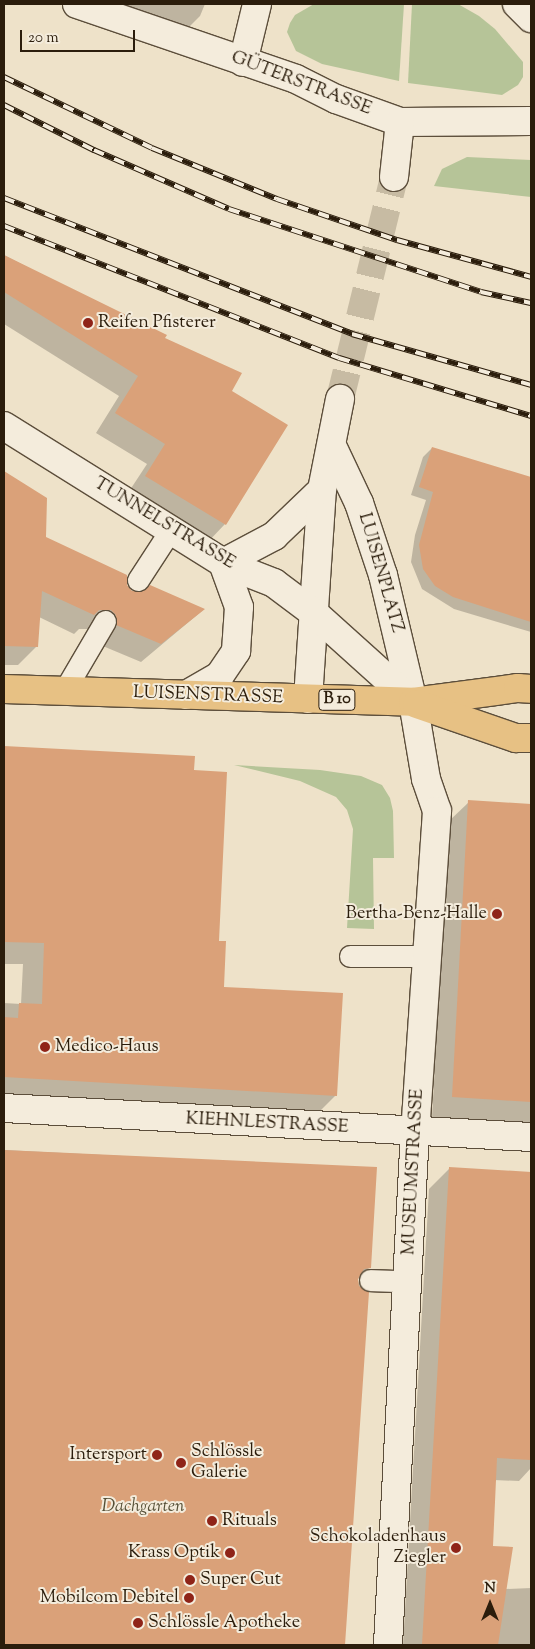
<!DOCTYPE html>
<html>
<head>
<meta charset="utf-8">
<style>
  body { margin:0 }
  #map { position:relative; width:535px; height:1649px; overflow:hidden; background:#eee2c9; font-family:"Sorts Mill Goudy",serif }
  div>[style] { position:absolute }
  [style*='--x'] { left:calc(var(--x)*1px); top:calc(var(--y)*1px); width:calc(var(--w)*1px); rotate:calc(var(--a)*1deg) }
  .green>* { inset:0; background:#b6c498 }
  .shadow>* { inset:0; background:#0003 }
  .building>* { inset:0; background:#daa179 }
  .street-tunnel>* { height:28px; margin-top:-14px; transform-origin:0; background:repeating-linear-gradient(90deg,#c7bba3 0 28px,transparent 0 42px) }
  .roads { filter:drop-shadow(1px 0 #5c4e3b) drop-shadow(-1px 0 #5c4e3b) drop-shadow(0 1px #5c4e3b) drop-shadow(0 -1px #5c4e3b) }
  .lane>* { height:21px; margin:-10.5px; padding:0 10.5px; transform-origin:10.5px; border-radius:10.5px; background:#f4ecdc }
  .street>* { height:28px; margin:-14px; padding:0 14px; transform-origin:14px; border-radius:14px; background:#f4ecdc }
  .secondary>* { height:28px; margin:-14px; padding:0 14px; transform-origin:14px; border-radius:14px; background:#f4ecdc }
  .primary>* { height:28px; margin:-14px; padding:0 14px; transform-origin:14px; border-radius:14px; background:#e7c184 }
  .rail>* { height:5.5px; margin-top:-2.75px; transform-origin:0; background:repeating-linear-gradient(90deg,#f4ecdc 0 11px,#2b1d0c 0 22px); box-sizing:border-box; border-block:1px solid #2b1d0c }
  .dots>* { width:14px; height:14px; translate:-50% -50%; box-sizing:border-box; border:2px solid #f4ecdc; border-radius:50% }
  span { translate:-50% -50%; white-space:nowrap; text-align:center; line-height:1.15; -webkit-text-stroke:4px #f4ecdc; paint-order:stroke }
  .shield-label span { padding:1px 4px; background:#f4ecdc; border:1px solid; border-radius:4px; -webkit-text-stroke-width:0 }
  .shield-label { font-size:16px; color:#2b1d0c; font-weight:700 }
  .street-label { font-size:18px; color:#2b1d0c }
  .poi-label { font-size:18px; color:#2b1d0c }
  .left { translate:0 -50%; text-align:left }
  .right { translate:-100% -50%; text-align:right }
  .park-label { font-size:18px; color:#554f36; font-style:italic }
  .frame { position:absolute; inset:0; border:5px solid #2b1d0c; pointer-events:none }
  .north { position:absolute; left:465px; top:1579px; width:50px; height:50px; -webkit-text-stroke:4px #f4ecdc; paint-order:stroke; rotate:0deg; font-size:14px; font-weight:700; line-height:20px; text-align:center; color:#2b1d0c }
  .north::after { content:''; display:block; margin:auto; width:18px; height:22px; background:#2b1d0c; clip-path:polygon(50% 0,100% 100%,50% 72%,0 100%) }
  .scale { position:absolute; left:20px; top:30px; width:115px; height:22px; box-sizing:border-box; border:2px solid #2b1d0c; border-top:0; padding-left:6px; font-size:15px; line-height:18px; white-space:nowrap; color:#2b1d0c; -webkit-text-stroke:4px #f4ecdc; paint-order:stroke }
</style>
</head>
<body>
<div id="map">
  <div class="green">
    <div style="clip-path:polygon(314px 4px,404px 4px,399px 81px,322px 64px,296px 51px,287px 32px,290px 23px,295px 15px)"></div>
    <div style="clip-path:polygon(412px 4px,458px 4px,479px 16px,495px 29px,523px 62px,523px 77px,518px 85px,502px 95px,408px 83px)"></div>
    <div style="clip-path:polygon(467px 157px,531px 160px,531px 197px,434px 186px,442px 169px)"></div>
    <div style="clip-path:polygon(234px 765px,320px 770px,361px 776px,382px 785px,390px 798px,393px 811px,394px 858px,373px 858px,374px 929px,347px 928px,353px 829px,347px 810px,336px 797px,300px 781px)"></div>
  </div>
  <div class="shadow">
    <div style="clip-path:polygon(105px 4px,205px 4px,200px 16px,183px 33px)"></div>
    <div style="clip-path:polygon(4px 255px,163px 338px,230px 391px,225px 524px,206px 544px,126px 496px,147px 464px,96px 433px,119px 396px,4px 324px)"></div>
    <div style="clip-path:polygon(432px 448px,531px 479px,531px 632px,454px 609px,422px 589px,411px 562px,415px 535px,426px 500px,411px 495px,423px 457px)"></div>
    <div style="clip-path:polygon(4px 472px,46px 499px,44px 538px,131px 592px,203px 610px,141px 662px,98px 644px,92px 629px,79px 629px,74px 634px,39px 617px,37px 646px,18px 665px,4px 665px)"></div>
    <div style="clip-path:polygon(4px 749px,193px 757px,193px 771px,223px 988px,336px 1095px,314px 1117px,4px 1101px,4px 1003px,21px 1004px,23px 964px,4px 964px)"></div>
    <div style="clip-path:polygon(469px 802px,531px 805px,531px 1123px,432px 1118px,448px 822px)"></div>
    <div style="clip-path:polygon(4px 1150px,376px 1169px,370px 1267px,357px 1280px,358px 1287px,368px 1293px,344px 1645px,4px 1645px)"></div>
    <div style="clip-path:polygon(450px 1168px,531px 1174px,531px 1468px,519px 1481px,494px 1480px,492px 1547px,506px 1589px,531px 1588px,531px 1645px,403px 1645px,429px 1189px)"></div>
  </div>
  <div class="building">
    <div style="clip-path:polygon(4px 255px,167px 335px,165px 338px,242px 373px,232px 391px,288px 425px,226px 525px,145px 476px,165px 444px,115px 413px,138px 376px,4px 292px)"></div>
    <div style="clip-path:polygon(432px 447px,531px 477px,531px 622px,453px 597px,435px 586px,423px 569px,419px 545px,433px 492px,419px 487px)"></div>
    <div style="clip-path:polygon(4px 471px,47px 498px,46px 537px,127px 575px,127px 585px,132px 591px,143px 591px,150px 585px,205px 609px,161px 644px,116px 625px,116px 615px,111px 610px,99px 610px,94px 615px,42px 591px,38px 647px,4px 646px)"></div>
    <div style="clip-path:polygon(4px 746px,195px 756px,194px 770px,227px 772px,219px 941px,226px 941px,224px 987px,343px 993px,337px 1096px,4px 1077px,4px 1017px,18px 1018px,19px 1003px,42px 1004px,44px 943px,4px 942px)"></div>
    <div style="clip-path:polygon(468px 800px,531px 804px,531px 1102px,452px 1097px)"></div>
    <div style="clip-path:polygon(4px 1150px,377px 1167px,371px 1268px,364px 1269px,358px 1279px,359px 1286px,369px 1292px,345px 1645px,4px 1645px)"></div>
    <div style="clip-path:polygon(449px 1167px,531px 1172px,531px 1460px,497px 1458px,493px 1546px,513px 1547px,498px 1645px,422px 1645px)"></div>
  </div>
  <div class="street-tunnel">
    <div style="--x:340;--y:399;--w:228;--a:-76.3"></div>
  </div>
  <div class="roads">
    <div class="lane">
      <div style="--x:138;--y:580;--w:59;--a:-56.9"></div>
      <div style="--x:64;--y:691;--w:81;--a:-59.6"></div>
      <div style="--x:350;--y:956;--w:79;--a:0"></div>
      <div style="--x:370;--y:1280;--w:38;--a:2"></div>
    </div>
    <div class="street">
      <div style="--x:77;--y:4;--w:231;--a:18.9"></div>
      <div style="--x:296;--y:79;--w:45;--a:26.6"></div>
      <div style="--x:336;--y:99;--w:68;--a:19.8"></div>
      <div style="--x:400;--y:122;--w:131;--a:-0.4"></div>
      <div style="--x:517;--y:4;--w:20;--a:45"></div>
      <div style="--x:243;--y:62;--w:60;--a:-76.4"></div>
      <div style="--x:394;--y:177;--w:55;--a:-83.8"></div>
      <div style="--x:333;--y:448;--w:61;--a:64.7"></div>
      <div style="--x:359;--y:503;--w:76;--a:71.6"></div>
      <div style="--x:383;--y:575;--w:130;--a:76.7"></div>
      <div style="--x:413;--y:702;--w:78;--a:80.4"></div>
      <div style="--x:426;--y:779;--w:34;--a:71"></div>
      <div style="--x:437;--y:811;--w:321;--a:93.9"></div>
      <div style="--x:415;--y:1131;--w:515;--a:93.01"></div>
      <div style="--x:223;--y:563;--w:58;--a:-27.9"></div>
      <div style="--x:274;--y:536;--w:66;--a:-43.8"></div>
      <div style="--x:308;--y:699;--w:209;--a:-86.2"></div>
      <div style="--x:322;--y:490;--w:93;--a:-78.8"></div>
      <div style="--x:4;--y:1108;--w:528;--a:3.15"></div>
    </div>
    <div class="secondary">
      <div style="--x:4;--y:426;--w:258;--a:32"></div>
      <div style="--x:223;--y:563;--w:55;--a:21.4"></div>
      <div style="--x:274;--y:583;--w:50;--a:36.9"></div>
      <div style="--x:314;--y:613;--w:133;--a:42"></div>
      <div style="--x:186;--y:695;--w:39;--a:-30"></div>
      <div style="--x:220;--y:675;--w:29;--a:-56"></div>
      <div style="--x:236;--y:651;--w:44;--a:-86.1"></div>
      <div style="--x:239;--y:607;--w:47;--a:-110"></div>
    </div>
    <div class="primary">
      <div style="--x:4;--y:689;--w:409;--a:1.8"></div>
      <div style="--x:413;--y:702;--w:106;--a:-7.6"></div>
      <div style="--x:518;--y:688;--w:13;--a:4"></div>
      <div style="--x:417;--y:704;--w:105;--a:19"></div>
      <div style="--x:516;--y:738;--w:15;--a:0"></div>
    </div>
  </div>
  <div class="rail">
    <div style="--x:4;--y:77;--w:164;--a:25.6"></div>
    <div style="--x:152;--y:148;--w:135;--a:22.2"></div>
    <div style="--x:277;--y:199;--w:127;--a:18.9"></div>
    <div style="--x:397;--y:240;--w:139;--a:15.4"></div>
    <div style="--x:4;--y:105;--w:101;--a:26.6"></div>
    <div style="--x:94;--y:150;--w:147;--a:23.6"></div>
    <div style="--x:229;--y:209;--w:265;--a:18.2"></div>
    <div style="--x:481;--y:292;--w:51;--a:12.4"></div>
    <div style="--x:4;--y:198;--w:374;--a:21.3"></div>
    <div style="--x:352;--y:334;--w:186;--a:15.9"></div>
    <div style="--x:4;--y:226;--w:360;--a:21.5"></div>
    <div style="--x:339;--y:358;--w:201;--a:16.8"></div>
  </div>
  <div class="dots">
    <div style="left:88px;top:323px;background:#8f2418"></div>
    <div style="left:497px;top:914px;background:#8f2418"></div>
    <div style="left:45px;top:1047px;background:#8f2418"></div>
    <div style="left:157px;top:1455px;background:#8f2418"></div>
    <div style="left:181px;top:1463px;background:#8f2418"></div>
    <div style="left:212px;top:1521px;background:#8f2418"></div>
    <div style="left:456px;top:1548px;background:#8f2418"></div>
    <div style="left:230px;top:1553px;background:#8f2418"></div>
    <div style="left:190px;top:1580px;background:#8f2418"></div>
    <div style="left:189px;top:1598px;background:#8f2418"></div>
    <div style="left:138px;top:1623px;background:#8f2418"></div>
  </div>
  <div class="shield-label">
    <span style="left:337px;top:700px">B 10</span>
  </div>
  <div class="street-label">
    <span style="left:301px;top:84px;rotate:21deg">GÜTERSTRASSE</span>
    <span style="left:164px;top:524px;rotate:31deg">TUNNELSTRASSE</span>
    <span style="left:380px;top:573px;rotate:74deg">LUISENPLATZ</span>
    <span style="left:208px;top:696px;rotate:2deg">LUISENSTRASSE</span>
    <span style="left:267px;top:1124px;rotate:3deg">KIEHNLESTRASSE</span>
    <span style="left:414px;top:1172px;rotate:-87deg">MUSEUMSTRASSE</span>
  </div>
  <div class="poi-label">
    <span class="left" style="left:98px;top:323px">Reifen Pfisterer</span>
    <span class="right" style="left:487px;top:914px">Bertha-Benz-Halle</span>
    <span class="left" style="left:55px;top:1047px">Medico-Haus</span>
    <span class="left" style="left:191px;top:1463px">Schlössle<br>Galerie</span>
    <span class="right" style="left:147px;top:1455px">Intersport</span>
    <span class="left" style="left:222px;top:1521px">Rituals</span>
    <span class="right" style="left:446px;top:1548px">Schokoladenhaus<br>Ziegler</span>
    <span class="right" style="left:220px;top:1553px">Krass Optik</span>
    <span class="left" style="left:200px;top:1580px">Super Cut</span>
    <span class="right" style="left:179px;top:1598px">Mobilcom Debitel</span>
    <span class="left" style="left:148px;top:1623px">Schlössle Apotheke</span>
  </div>
  <div class="park-label">
    <span style="left:143px;top:1507px">Dachgarten</span>
  </div>
  <div class="frame"></div>
  <div class="north">N</div>
  <div class="scale">20 m</div>
</div>
</body>
</html>
